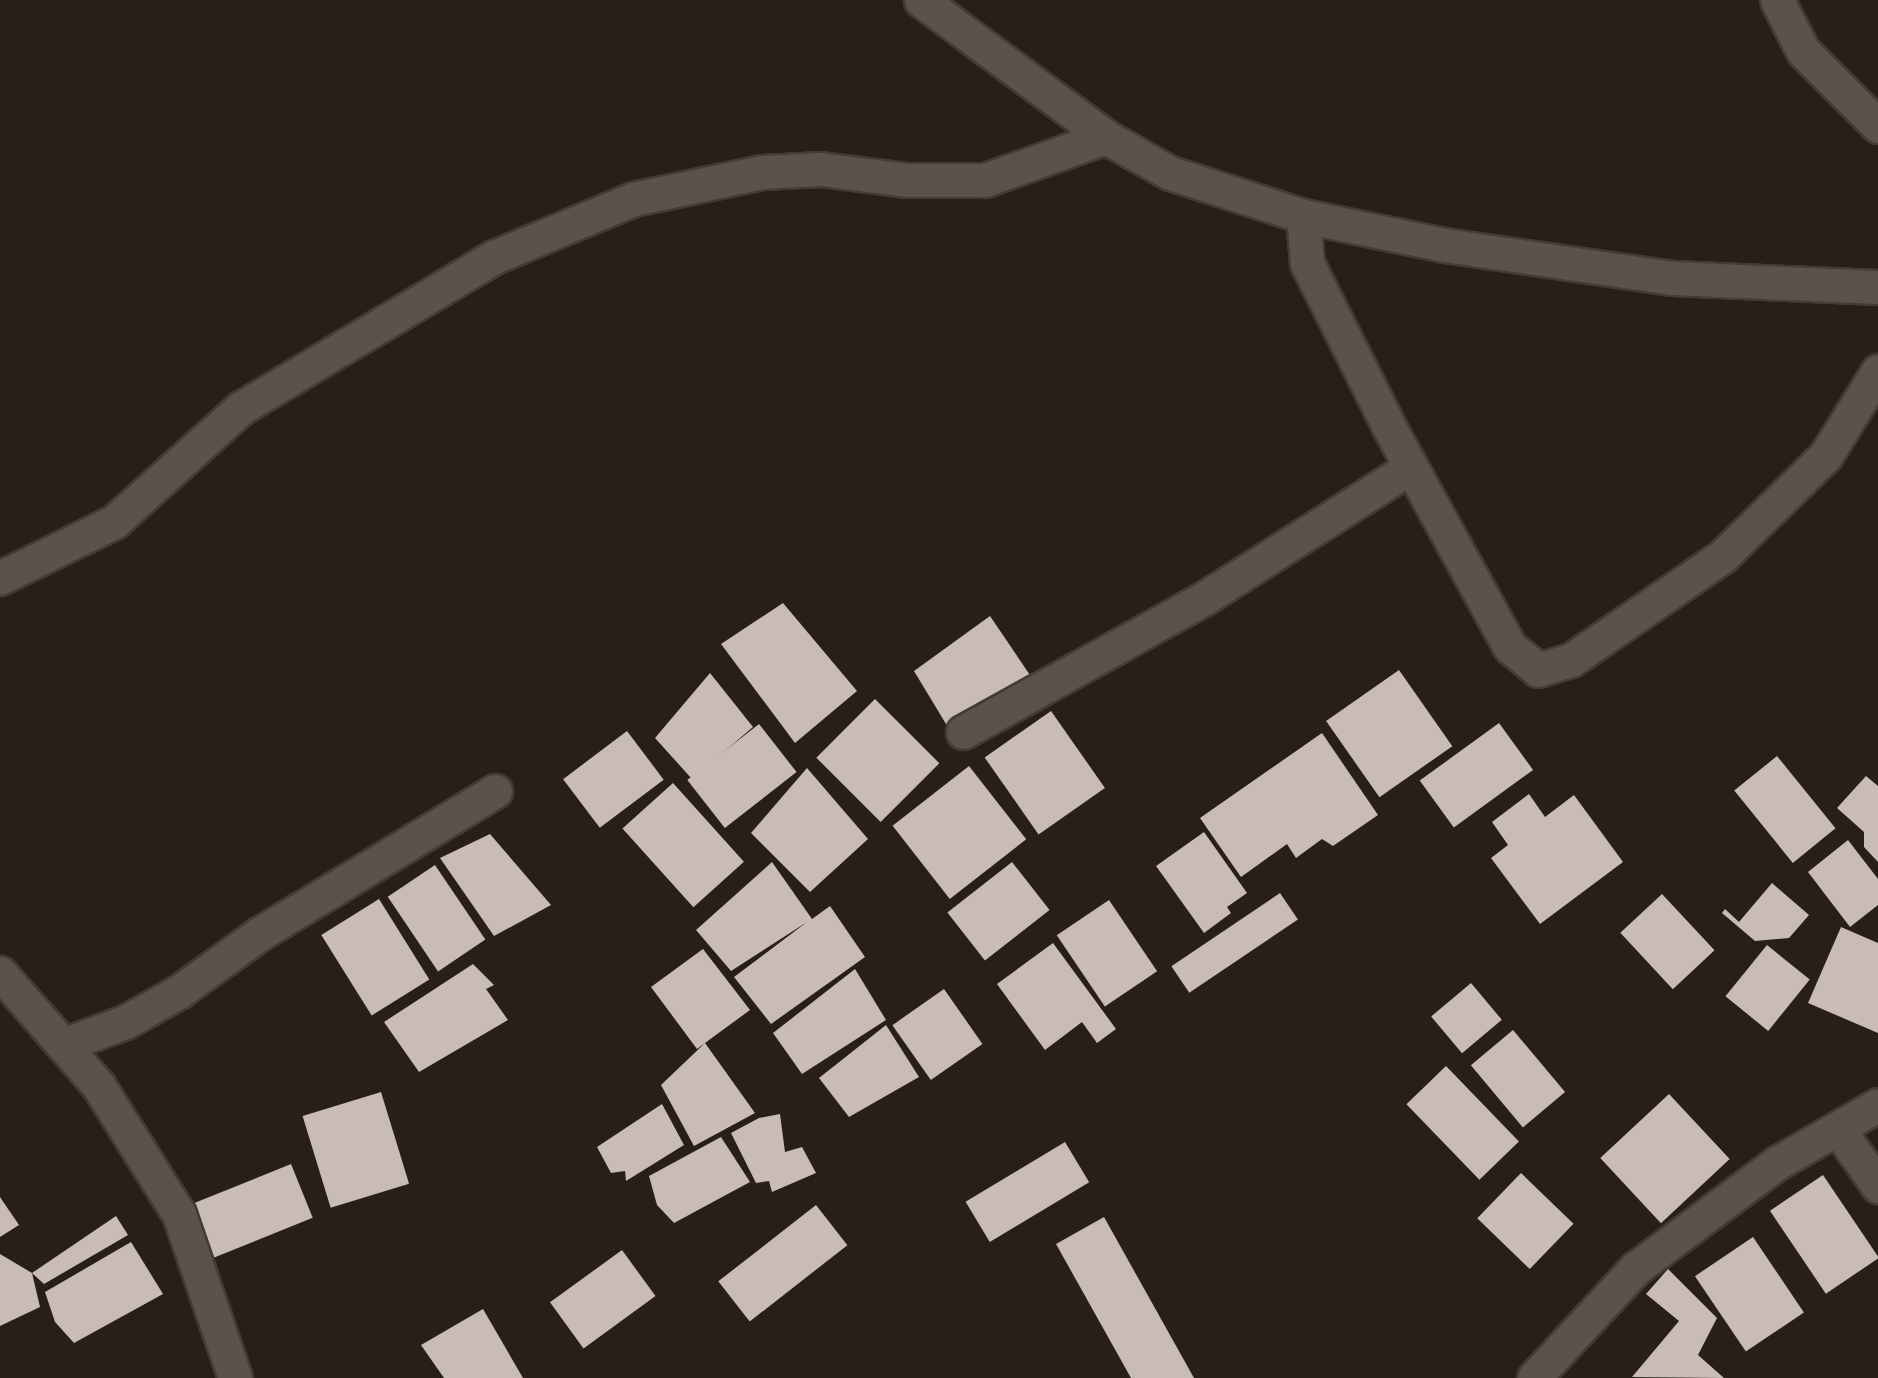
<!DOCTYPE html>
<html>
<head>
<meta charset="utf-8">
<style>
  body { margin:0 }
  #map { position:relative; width:1878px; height:1378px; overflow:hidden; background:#281f19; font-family:Commissioner,sans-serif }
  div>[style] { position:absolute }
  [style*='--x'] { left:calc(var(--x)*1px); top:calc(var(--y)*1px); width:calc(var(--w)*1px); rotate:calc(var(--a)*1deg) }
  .building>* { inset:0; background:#c8bcb4; transform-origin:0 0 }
  .roads { filter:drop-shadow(2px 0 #423b37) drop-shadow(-2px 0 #423b37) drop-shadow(0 2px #423b37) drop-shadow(0 -2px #423b37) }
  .minor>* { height:33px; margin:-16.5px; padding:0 16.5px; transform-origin:16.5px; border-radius:16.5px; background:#5c514b }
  span { translate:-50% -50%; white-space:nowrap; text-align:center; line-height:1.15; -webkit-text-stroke:6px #1e1610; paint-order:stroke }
</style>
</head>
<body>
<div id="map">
  <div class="building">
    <div style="clip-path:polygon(783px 603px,857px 691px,795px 743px,721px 644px)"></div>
    <div style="clip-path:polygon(990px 616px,1034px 681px,949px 729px,914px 671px)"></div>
    <div style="left:1399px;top:670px;width:93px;height:89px;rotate:55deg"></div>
    <div style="clip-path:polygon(710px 673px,753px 727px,692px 779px,655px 738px)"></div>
    <div style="left:875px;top:699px;width:91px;height:83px;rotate:45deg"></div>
    <div style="left:1051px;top:711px;width:94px;height:81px;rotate:55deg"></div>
    <div style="left:1499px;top:723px;width:58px;height:98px;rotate:54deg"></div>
    <div style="left:759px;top:724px;width:61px;height:91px;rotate:52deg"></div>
    <div style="left:627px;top:731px;width:61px;height:80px;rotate:53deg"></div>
    <div style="clip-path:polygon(1322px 733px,1378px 815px,1333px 846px,1322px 839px,1296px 858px,1287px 844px,1241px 877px,1200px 818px)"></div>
    <div style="left:1777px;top:756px;width:93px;height:55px;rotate:51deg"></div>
    <div style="left:969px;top:766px;width:93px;height:97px;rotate:52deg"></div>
    <div style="clip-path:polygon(807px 768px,868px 839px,810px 892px,751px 833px)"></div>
    <div style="clip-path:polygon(1866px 776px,1878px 786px,1878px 862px,1864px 847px,1864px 832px,1837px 808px)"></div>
    <div style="left:673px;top:783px;width:106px;height:68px;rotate:48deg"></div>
    <div style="clip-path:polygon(1529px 794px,1545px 817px,1574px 795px,1623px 862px,1540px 924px,1491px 858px,1508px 845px,1492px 822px)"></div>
    <div style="clip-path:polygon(1204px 832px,1247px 893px,1227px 907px,1231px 913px,1204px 933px,1156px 866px)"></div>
    <div style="clip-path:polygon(490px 834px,551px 905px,494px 936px,440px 858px)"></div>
    <div style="clip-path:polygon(1848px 840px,1878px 879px,1878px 905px,1850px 927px,1808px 872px)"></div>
    <div style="clip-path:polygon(772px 862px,812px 919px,830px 906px,865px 957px,771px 1024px,734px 977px,807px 922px,731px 971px,696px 930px)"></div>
    <div style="left:1012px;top:862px;width:61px;height:82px;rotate:52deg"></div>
    <div style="left:435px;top:865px;width:90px;height:57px;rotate:56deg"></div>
    <div style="clip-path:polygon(1772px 883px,1809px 915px,1789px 938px,1755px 941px,1722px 913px,1725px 909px,1739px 922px)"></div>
    <div style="left:1280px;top:893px;width:32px;height:131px;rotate:56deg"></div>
    <div style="left:1662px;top:894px;width:77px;height:57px;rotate:47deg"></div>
    <div style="left:379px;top:899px;width:95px;height:68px;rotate:58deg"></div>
    <div style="left:1109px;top:900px;width:86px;height:63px;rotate:56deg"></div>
    <div style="clip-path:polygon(1841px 927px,1878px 943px,1878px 1033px,1808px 1003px)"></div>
    <div style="clip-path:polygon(1053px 943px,1116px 1029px,1097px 1043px,1082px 1022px,1045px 1050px,997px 984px)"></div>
    <div style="left:1767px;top:945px;width:55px;height:66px;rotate:39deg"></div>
    <div style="clip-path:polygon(703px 949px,750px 1010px,705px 1043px,755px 1113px,694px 1146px,661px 1085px,705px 1043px,697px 1049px,651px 987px)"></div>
    <div style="clip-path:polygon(473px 964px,494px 985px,486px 989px,508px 1020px,419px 1072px,384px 1022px)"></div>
    <div style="clip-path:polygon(855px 969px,886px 1020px,802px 1074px,773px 1033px)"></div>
    <div style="left:1471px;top:983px;width:48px;height:52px;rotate:50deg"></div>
    <div style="left:944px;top:989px;width:67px;height:63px;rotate:55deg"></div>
    <div style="clip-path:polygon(886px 1025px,919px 1077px,849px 1117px,819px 1078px)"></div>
    <div style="left:1513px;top:1030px;width:81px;height:55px;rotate:50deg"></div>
    <div style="left:1446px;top:1066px;width:105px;height:55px;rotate:46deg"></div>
    <div style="left:381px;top:1092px;width:96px;height:82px;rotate:73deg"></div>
    <div style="left:1669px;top:1094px;width:89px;height:94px;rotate:47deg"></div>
    <div style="clip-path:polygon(662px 1104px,684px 1145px,626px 1181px,625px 1171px,611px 1173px,597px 1147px)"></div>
    <div style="clip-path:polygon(780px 1114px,785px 1152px,802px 1147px,816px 1173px,772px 1192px,769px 1181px,756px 1183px,731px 1133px,759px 1118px)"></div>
    <div style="clip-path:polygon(721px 1137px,750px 1182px,674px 1223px,657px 1205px,649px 1176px)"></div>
    <div style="left:1065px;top:1142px;width:47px;height:116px;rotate:59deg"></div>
    <div style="left:291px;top:1164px;width:58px;height:117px;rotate:68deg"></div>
    <div style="left:1521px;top:1173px;width:73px;height:63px;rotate:44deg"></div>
    <div style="left:1823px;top:1175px;width:100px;height:64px;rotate:56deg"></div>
    <div style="clip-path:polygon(0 1197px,19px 1225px,0 1237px)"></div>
    <div style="left:816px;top:1205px;width:51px;height:124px;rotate:52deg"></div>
    <div style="clip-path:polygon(116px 1216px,128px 1235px,44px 1284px,32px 1273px)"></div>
    <div style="clip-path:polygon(1104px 1217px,1194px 1378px,1131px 1378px,1056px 1244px)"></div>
    <div style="left:1753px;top:1237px;width:91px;height:70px;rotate:56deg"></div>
    <div style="clip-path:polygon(131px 1242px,163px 1294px,74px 1343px,55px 1322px,45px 1292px)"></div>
    <div style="left:622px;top:1250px;width:57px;height:89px;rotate:54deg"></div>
    <div style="clip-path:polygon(0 1254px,32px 1273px,40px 1307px,0 1326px)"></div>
    <div style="clip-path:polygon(1668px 1269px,1717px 1318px,1698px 1355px,1724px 1378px,1632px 1377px,1679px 1321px,1646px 1294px)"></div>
    <div style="clip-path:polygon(483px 1309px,523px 1378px,444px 1378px,421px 1345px)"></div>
  </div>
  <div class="roads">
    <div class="minor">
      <div style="--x:921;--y:0;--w:230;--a:36.5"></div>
      <div style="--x:1106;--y:137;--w:73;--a:29.4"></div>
      <div style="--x:1170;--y:173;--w:140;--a:17.9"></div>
      <div style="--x:1303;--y:216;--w:144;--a:11.6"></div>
      <div style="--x:1444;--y:245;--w:230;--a:8.2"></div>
      <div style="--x:1672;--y:278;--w:206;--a:2.5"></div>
      <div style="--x:1777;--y:0;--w:57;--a:63"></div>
      <div style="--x:1803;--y:51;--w:106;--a:45"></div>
      <div style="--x:1303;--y:216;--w:47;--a:85.1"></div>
      <div style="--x:1307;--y:263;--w:183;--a:63.4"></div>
      <div style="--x:1389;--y:427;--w:251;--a:61.2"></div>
      <div style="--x:1510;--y:647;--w:36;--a:39"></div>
      <div style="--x:1538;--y:670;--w:34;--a:-17"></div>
      <div style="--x:1571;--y:660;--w:184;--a:-34.4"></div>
      <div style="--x:1723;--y:556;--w:144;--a:-44.4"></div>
      <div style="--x:1826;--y:455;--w:99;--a:-58.2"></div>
      <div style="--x:0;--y:578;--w:127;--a:-26.2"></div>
      <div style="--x:114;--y:522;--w:171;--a:-41.9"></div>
      <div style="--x:241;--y:408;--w:164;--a:-30.8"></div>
      <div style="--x:382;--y:324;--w:131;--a:-30.9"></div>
      <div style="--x:494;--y:257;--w:151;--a:-22.6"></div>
      <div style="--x:633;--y:199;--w:132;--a:-11.8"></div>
      <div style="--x:762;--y:172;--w:59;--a:-2.9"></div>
      <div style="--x:821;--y:169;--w:87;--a:7.3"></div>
      <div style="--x:907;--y:180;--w:78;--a:0"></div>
      <div style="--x:985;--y:180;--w:128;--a:-19.6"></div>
      <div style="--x:963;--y:732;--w:274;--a:-29"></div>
      <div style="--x:1203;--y:599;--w:246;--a:-32.4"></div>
      <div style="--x:0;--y:973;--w:149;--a:48.8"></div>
      <div style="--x:98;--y:1085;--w:152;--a:57.9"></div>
      <div style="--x:179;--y:1214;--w:173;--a:71.1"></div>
      <div style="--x:63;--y:1045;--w:66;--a:-20.4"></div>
      <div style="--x:125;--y:1022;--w:63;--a:-29.4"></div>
      <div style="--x:180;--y:991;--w:97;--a:-35.8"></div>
      <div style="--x:259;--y:934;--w:276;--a:-31.2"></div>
      <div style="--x:1838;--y:1129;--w:70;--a:54.9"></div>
      <div style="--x:1534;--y:1378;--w:150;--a:-47.2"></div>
      <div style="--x:1636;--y:1268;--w:176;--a:-36.7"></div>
      <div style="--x:1777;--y:1163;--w:116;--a:-29.9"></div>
    </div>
  </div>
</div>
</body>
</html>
